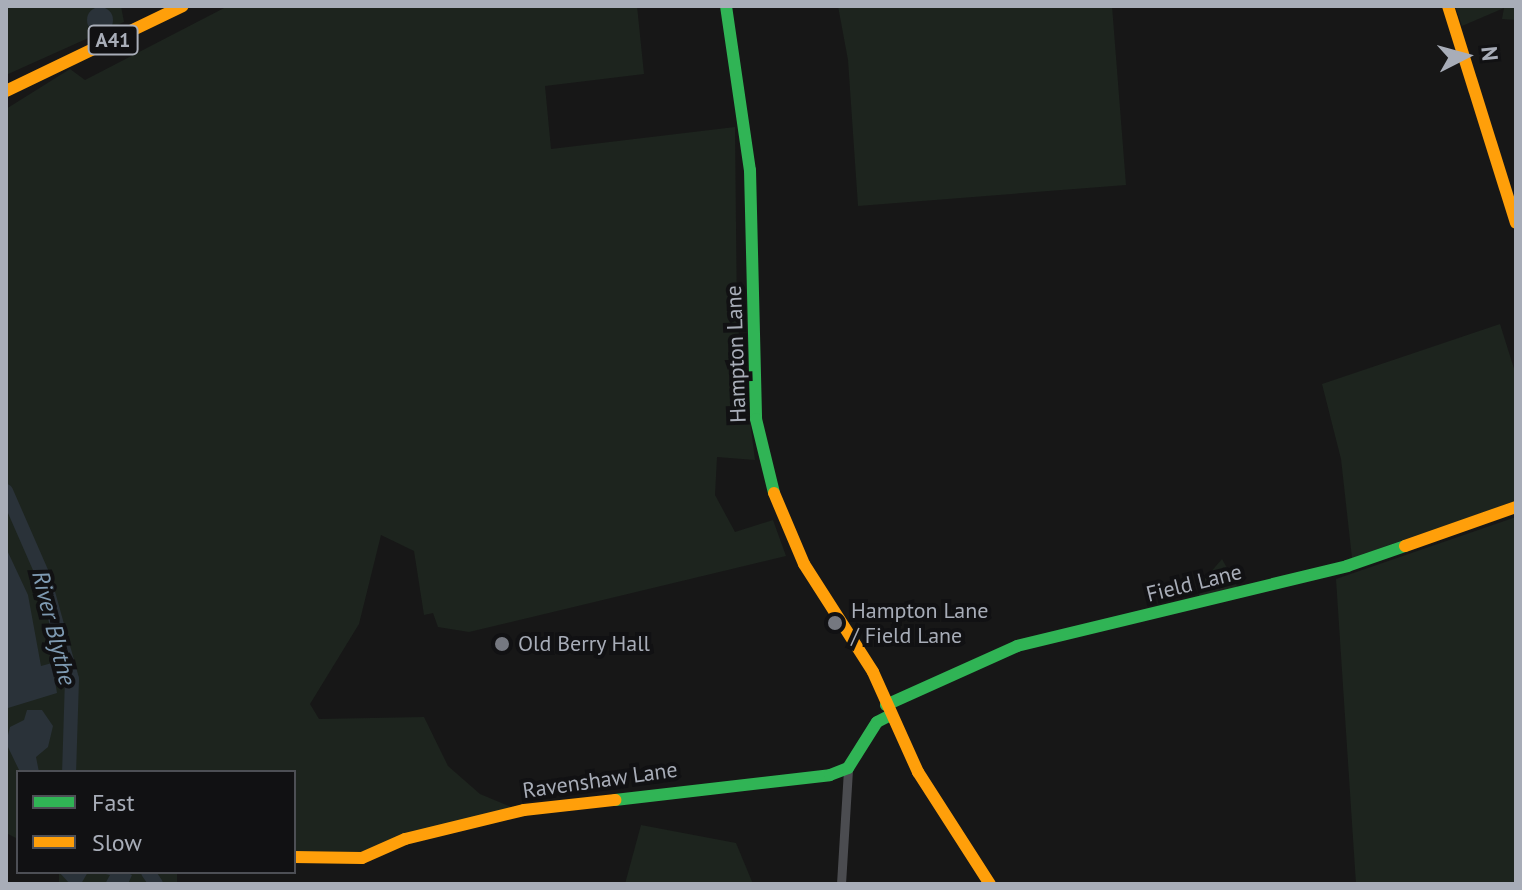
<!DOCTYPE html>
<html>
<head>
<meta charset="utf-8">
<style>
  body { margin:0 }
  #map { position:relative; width:1522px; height:890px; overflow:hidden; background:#171717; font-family:"PT Sans",sans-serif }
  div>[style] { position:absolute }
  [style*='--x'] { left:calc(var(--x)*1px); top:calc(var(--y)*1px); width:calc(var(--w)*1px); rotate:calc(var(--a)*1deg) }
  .green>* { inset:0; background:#1d241e; transform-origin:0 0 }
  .water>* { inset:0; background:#2a3239 }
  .round { border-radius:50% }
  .river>* { height:14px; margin:-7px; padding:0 7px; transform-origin:7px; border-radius:7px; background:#2a3239 }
  .street>* { height:9px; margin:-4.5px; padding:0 4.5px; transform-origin:4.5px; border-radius:4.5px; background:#4b4c50 }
  .fast>* { height:12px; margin:-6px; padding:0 6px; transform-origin:6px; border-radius:6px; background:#30b455 }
  .slow>* { height:12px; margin:-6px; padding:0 6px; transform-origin:6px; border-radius:6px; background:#ff9f0a }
  .dots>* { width:22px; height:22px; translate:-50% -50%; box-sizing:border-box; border:4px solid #111113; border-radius:50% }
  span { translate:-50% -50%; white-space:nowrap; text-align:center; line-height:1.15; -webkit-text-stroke:8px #111113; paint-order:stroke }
  .shield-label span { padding:2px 6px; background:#111113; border:2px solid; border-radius:6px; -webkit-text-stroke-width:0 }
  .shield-label { font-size:20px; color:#a8adb8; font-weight:700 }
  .street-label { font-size:22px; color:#a8adb8 }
  .poi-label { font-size:22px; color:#a8adb8 }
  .left { translate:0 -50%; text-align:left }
  .water-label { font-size:24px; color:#7f9bb3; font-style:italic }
  .frame { position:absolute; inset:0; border:8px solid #a8adb8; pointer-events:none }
  .legend { position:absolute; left:16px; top:770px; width:280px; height:104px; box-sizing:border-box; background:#111113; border:2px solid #4d4f55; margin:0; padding:10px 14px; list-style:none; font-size:24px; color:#a8adb8 }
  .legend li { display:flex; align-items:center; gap:16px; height:40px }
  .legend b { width:40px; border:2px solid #4d4f55 }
  .north { position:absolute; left:1426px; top:16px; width:80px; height:80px; -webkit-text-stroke:6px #111113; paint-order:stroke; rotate:84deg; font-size:22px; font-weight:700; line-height:32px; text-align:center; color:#a8adb8 }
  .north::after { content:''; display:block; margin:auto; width:28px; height:36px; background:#a8adb8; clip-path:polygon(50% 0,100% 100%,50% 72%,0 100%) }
</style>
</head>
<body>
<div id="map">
  <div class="green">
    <div style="clip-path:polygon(6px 6px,121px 6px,124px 22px,6px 75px)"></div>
    <div style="clip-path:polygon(228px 6px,637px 6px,644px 74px,545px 86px,551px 149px,735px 127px,737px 320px,755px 460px,717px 457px,715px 495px,735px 532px,773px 520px,786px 556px,469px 632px,438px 627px,433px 613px,424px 615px,414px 551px,381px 535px,359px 624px,310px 704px,319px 719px,424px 717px,448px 766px,480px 794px,516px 809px,361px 852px,294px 851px,294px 772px,18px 772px,18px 839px,6px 833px,6px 109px,70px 69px,85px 80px)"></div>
    <div style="clip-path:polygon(838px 6px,1112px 6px,1126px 185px,858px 206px,848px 60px)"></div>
    <div style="clip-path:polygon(1455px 6px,1516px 6px,1516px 20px,1502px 19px,1504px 8px,1462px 26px)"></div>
    <div style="clip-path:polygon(1500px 324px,1516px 375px,1516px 501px,1352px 558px,1341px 459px,1322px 384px)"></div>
    <div style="clip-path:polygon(1516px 517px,1516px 884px,1356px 884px,1336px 579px)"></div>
    <div style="clip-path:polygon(1222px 559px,1238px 588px,1198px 599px,1203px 581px)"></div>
    <div style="clip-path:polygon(641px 825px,736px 843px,753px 884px,625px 884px)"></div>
    <div style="left:59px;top:872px;width:118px;height:16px"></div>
  </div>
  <div class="water">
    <div class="round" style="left:87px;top:7px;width:26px;height:26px"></div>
    <div style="clip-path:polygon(6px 548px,28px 595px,41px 666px,52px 663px,57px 693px,8px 708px)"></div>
    <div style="clip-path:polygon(27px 710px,42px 710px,53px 726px,48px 747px,36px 757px,39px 772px,20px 772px,6px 743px,10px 727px,24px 720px)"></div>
    <div style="clip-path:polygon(59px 872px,88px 872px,81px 884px,70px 884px)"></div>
    <div style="clip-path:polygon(97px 872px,126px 872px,132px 875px,128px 884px,105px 884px,110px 875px)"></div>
  </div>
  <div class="river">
    <div style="--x:6;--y:491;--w:95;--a:66.4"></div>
    <div style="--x:44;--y:578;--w:105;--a:74.5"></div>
    <div style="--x:72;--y:679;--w:93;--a:91.8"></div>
    <div style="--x:148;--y:872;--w:14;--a:56"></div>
  </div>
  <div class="street">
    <div style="--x:841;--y:884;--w:116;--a:-86.5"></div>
  </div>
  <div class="fast">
    <div style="--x:726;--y:6;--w:166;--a:81.7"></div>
    <div style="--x:750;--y:170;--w:249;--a:88.6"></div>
    <div style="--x:756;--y:419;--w:76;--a:76.3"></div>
    <div style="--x:886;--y:705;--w:144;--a:-24.2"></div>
    <div style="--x:1017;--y:646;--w:340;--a:-13.6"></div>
    <div style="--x:1347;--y:566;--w:61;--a:-19"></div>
    <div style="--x:615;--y:800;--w:216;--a:-6.6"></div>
    <div style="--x:830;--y:775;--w:19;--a:-21"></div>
    <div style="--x:848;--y:768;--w:54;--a:-57.8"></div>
    <div style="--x:877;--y:722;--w:16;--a:-27"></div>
  </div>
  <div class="slow">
    <div style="--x:1448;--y:6;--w:227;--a:72.6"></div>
    <div style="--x:6;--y:91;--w:196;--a:-25.7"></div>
    <div style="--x:774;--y:493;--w:77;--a:67.1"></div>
    <div style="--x:804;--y:564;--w:128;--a:57.4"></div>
    <div style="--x:873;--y:672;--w:110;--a:65.8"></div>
    <div style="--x:918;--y:772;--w:133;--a:57.3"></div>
    <div style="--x:1405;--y:546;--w:118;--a:-19.4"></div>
    <div style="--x:294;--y:857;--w:68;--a:0.8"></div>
    <div style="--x:362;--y:858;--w:47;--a:-23.8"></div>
    <div style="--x:405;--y:839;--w:122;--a:-13.7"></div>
    <div style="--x:524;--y:810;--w:92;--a:-6.3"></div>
  </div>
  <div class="dots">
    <div style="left:835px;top:623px;background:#757880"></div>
    <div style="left:502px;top:644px;background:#757880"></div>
  </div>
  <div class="shield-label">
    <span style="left:113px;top:40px">A41</span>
  </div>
  <div class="street-label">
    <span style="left:736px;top:354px;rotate:-92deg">Hampton Lane</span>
    <span style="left:1194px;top:583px;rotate:-14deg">Field Lane</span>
    <span style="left:600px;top:780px;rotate:-8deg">Ravenshaw Lane</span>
  </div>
  <div class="poi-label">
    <span class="left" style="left:851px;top:623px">Hampton Lane<br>/ Field Lane</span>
    <span class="left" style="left:518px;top:644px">Old Berry Hall</span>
  </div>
  <div class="water-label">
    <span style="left:54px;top:628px;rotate:76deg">River Blythe</span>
  </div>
  <div class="frame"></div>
  <ul class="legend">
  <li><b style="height:10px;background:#30b455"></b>Fast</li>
  <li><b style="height:10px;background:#ff9f0a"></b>Slow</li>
  </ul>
  <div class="north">N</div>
</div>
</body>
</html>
